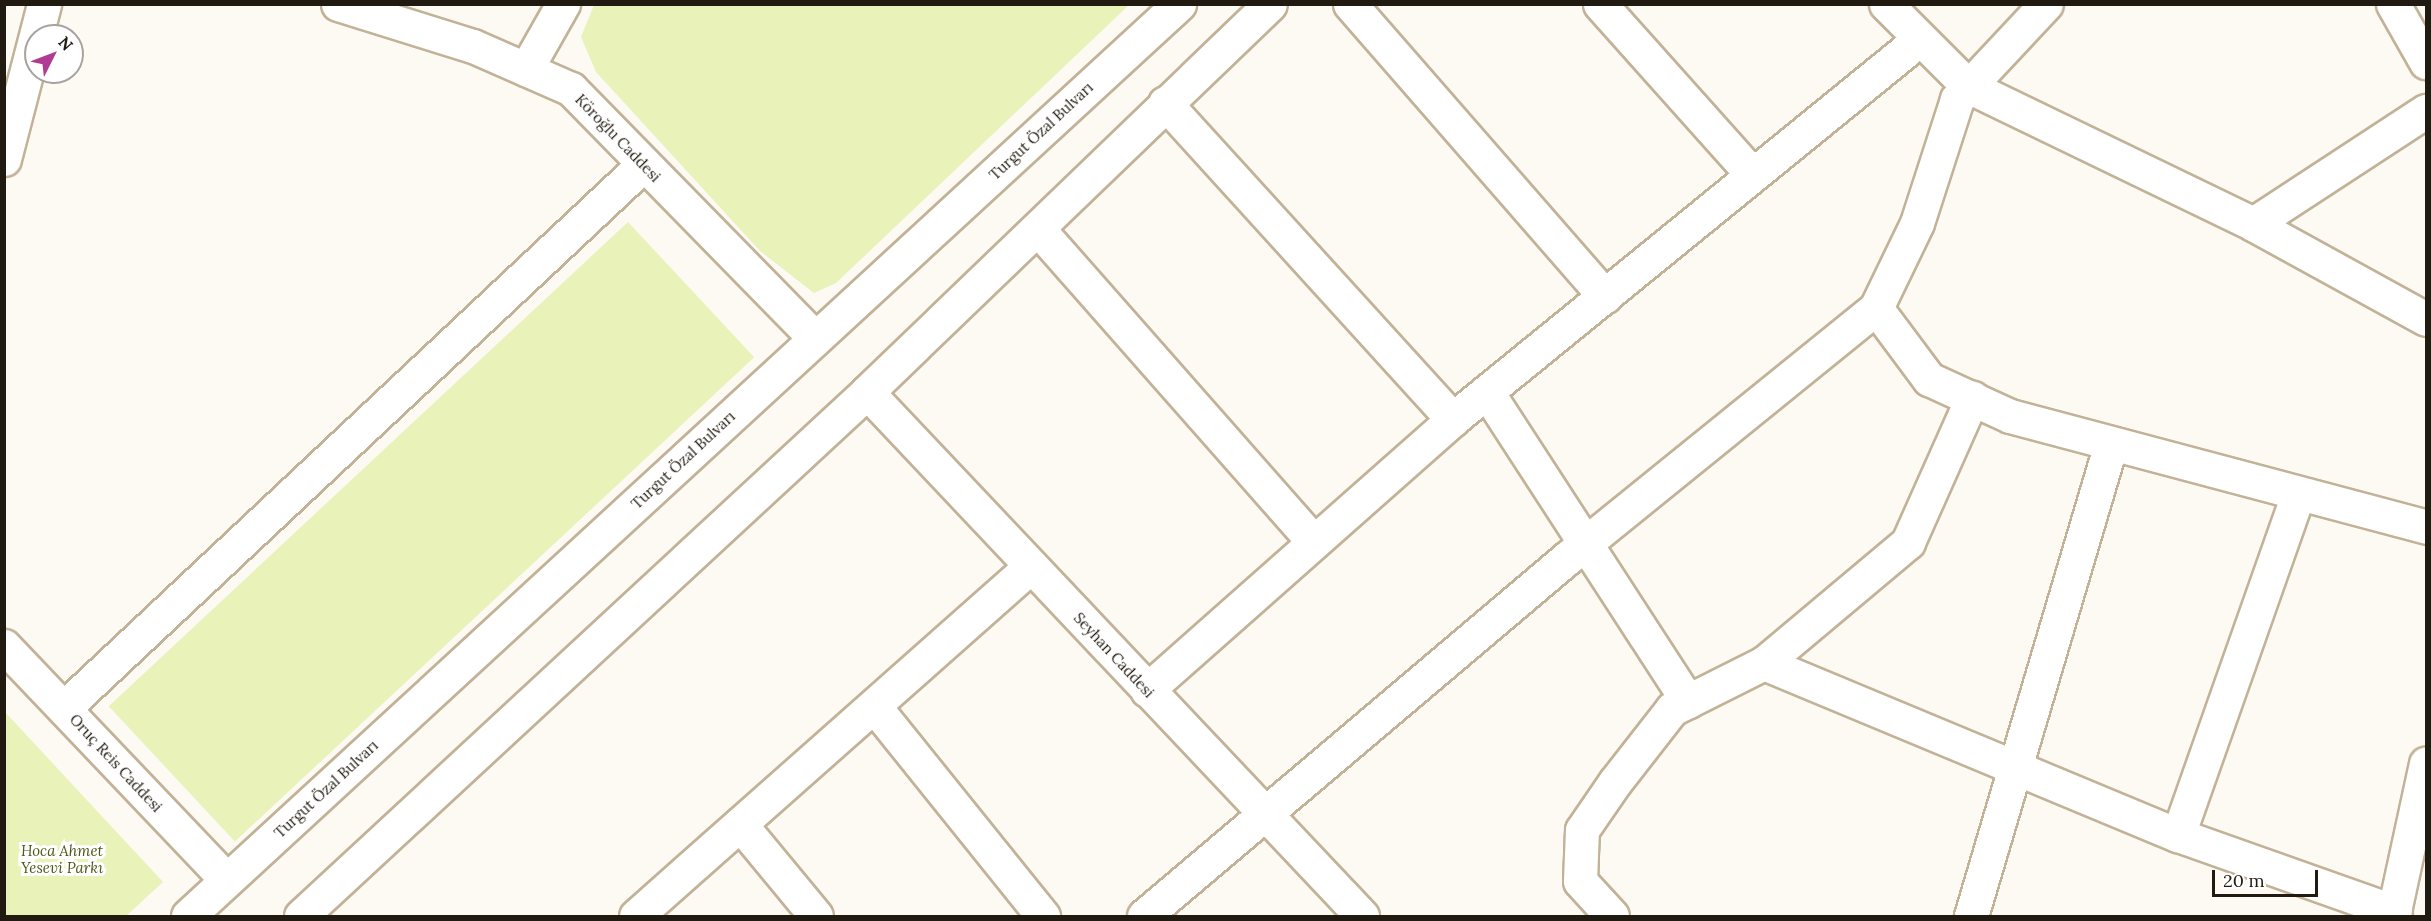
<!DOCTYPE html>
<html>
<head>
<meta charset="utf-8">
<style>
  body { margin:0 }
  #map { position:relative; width:2431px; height:921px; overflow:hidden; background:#fdfaf4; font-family:Lora,serif }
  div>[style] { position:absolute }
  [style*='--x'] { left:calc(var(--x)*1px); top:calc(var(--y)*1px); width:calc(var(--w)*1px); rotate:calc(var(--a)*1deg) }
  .green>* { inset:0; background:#e8f2b9; transform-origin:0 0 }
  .roads { filter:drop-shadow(2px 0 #c2b297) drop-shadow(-2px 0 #c2b297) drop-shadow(0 2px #c2b297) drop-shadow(0 -2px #c2b297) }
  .minor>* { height:33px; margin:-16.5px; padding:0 16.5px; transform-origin:16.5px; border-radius:16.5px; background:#fff }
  span { translate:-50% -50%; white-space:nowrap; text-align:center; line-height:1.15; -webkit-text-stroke:6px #fff; paint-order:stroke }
  .street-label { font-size:15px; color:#201a10 }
  .park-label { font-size:15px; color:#505718; font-style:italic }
  .frame { position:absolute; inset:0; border:6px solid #201a10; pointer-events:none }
  .north { position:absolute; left:24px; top:24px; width:60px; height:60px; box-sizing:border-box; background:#fff; border:2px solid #a6a39f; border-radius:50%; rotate:48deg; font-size:16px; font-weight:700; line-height:24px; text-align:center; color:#201a10 }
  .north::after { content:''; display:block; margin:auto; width:21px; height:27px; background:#b03b93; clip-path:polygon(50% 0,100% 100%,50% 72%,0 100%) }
  .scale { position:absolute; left:2212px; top:870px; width:106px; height:27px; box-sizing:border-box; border:3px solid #201a10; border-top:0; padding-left:8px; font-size:18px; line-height:21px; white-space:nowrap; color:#201a10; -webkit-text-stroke:4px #fff; paint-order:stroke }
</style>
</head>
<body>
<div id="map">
  <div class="green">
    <div style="clip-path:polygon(594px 5px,594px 4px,1129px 5px,836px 283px,814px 293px,760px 251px,596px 72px,581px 37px)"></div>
    <div style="left:628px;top:222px;width:185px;height:710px;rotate:47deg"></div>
    <div style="clip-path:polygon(5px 712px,163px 882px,126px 916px,5px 916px)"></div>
  </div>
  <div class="roads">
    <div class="minor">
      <div style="--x:338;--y:4;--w:141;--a:17.3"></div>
      <div style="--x:473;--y:46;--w:107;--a:23.7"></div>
      <div style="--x:571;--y:89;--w:349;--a:45.6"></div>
      <div style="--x:1350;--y:4;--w:388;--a:48.9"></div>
      <div style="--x:1600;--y:4;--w:229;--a:48.2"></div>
      <div style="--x:1886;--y:4;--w:116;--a:45"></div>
      <div style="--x:1968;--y:86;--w:317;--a:25.8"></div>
      <div style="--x:2253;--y:224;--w:197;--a:28.8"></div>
      <div style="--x:2393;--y:4;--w:67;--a:60.4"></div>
      <div style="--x:526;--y:69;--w:75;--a:-60.4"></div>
      <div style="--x:1165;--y:103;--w:428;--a:47.7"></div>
      <div style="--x:4;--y:159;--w:160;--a:-75.5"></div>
      <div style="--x:2253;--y:224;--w:207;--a:-33.2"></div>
      <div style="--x:1038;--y:229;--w:417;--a:48.6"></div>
      <div style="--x:1876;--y:308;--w:89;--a:53.3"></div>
      <div style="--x:1929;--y:379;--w:89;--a:24.6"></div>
      <div style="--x:2010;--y:416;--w:431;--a:14.9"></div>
      <div style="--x:867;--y:392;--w:721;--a:46.63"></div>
      <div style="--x:1487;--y:392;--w:369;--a:57"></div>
      <div style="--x:4;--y:646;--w:323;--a:46.4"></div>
      <div style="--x:1764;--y:663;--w:448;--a:22.6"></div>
      <div style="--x:2178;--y:835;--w:230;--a:19.5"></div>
      <div style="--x:1147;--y:690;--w:409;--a:-41.5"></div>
      <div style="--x:1453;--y:419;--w:602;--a:-39.14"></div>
      <div style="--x:874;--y:706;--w:270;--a:51.2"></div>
      <div style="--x:64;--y:708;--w:795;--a:-43.17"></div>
      <div style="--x:740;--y:824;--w:119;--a:50.4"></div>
      <div style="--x:2178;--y:835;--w:361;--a:-70.6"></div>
      <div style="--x:188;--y:916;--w:1347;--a:-42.62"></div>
      <div style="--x:301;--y:916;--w:771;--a:-42.79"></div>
      <div style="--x:867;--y:392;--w:559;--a:-43.91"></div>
      <div style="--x:636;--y:916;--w:528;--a:-41.54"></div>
      <div style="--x:1144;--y:916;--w:553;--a:-40.23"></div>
      <div style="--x:1566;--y:559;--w:399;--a:-39"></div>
      <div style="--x:1876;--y:308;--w:94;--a:-64.2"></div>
      <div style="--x:1917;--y:223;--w:130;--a:-72.1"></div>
      <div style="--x:1957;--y:99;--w:130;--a:-46.9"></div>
      <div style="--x:1612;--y:916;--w:47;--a:-132.4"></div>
      <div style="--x:1580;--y:881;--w:51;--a:-87.8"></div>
      <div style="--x:1582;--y:830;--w:58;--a:-55.5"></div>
      <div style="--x:1615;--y:782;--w:93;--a:-52"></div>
      <div style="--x:1672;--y:709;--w:103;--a:-26.6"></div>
      <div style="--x:1764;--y:663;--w:188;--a:-40"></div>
      <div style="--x:1908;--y:542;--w:158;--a:-66"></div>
      <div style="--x:1971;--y:916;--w:493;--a:-73.5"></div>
      <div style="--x:2393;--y:916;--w:156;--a:-77.8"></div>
    </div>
  </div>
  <div class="street-label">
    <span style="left:1041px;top:131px;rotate:-43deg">Turgut Özal Bulvarı</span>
    <span style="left:618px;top:138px;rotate:46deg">Köroğlu Caddesi</span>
    <span style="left:683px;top:460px;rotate:-43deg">Turgut Özal Bulvarı</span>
    <span style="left:1114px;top:655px;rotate:47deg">Seyhan Caddesi</span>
    <span style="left:116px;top:763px;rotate:47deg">Oruç Reis Caddesi</span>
    <span style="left:326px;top:789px;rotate:-43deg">Turgut Özal Bulvarı</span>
  </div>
  <div class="park-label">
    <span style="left:62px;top:859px">Hoca Ahmet<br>Yesevi Parkı</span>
  </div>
  <div class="frame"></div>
  <div class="north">N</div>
  <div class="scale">20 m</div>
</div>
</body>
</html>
